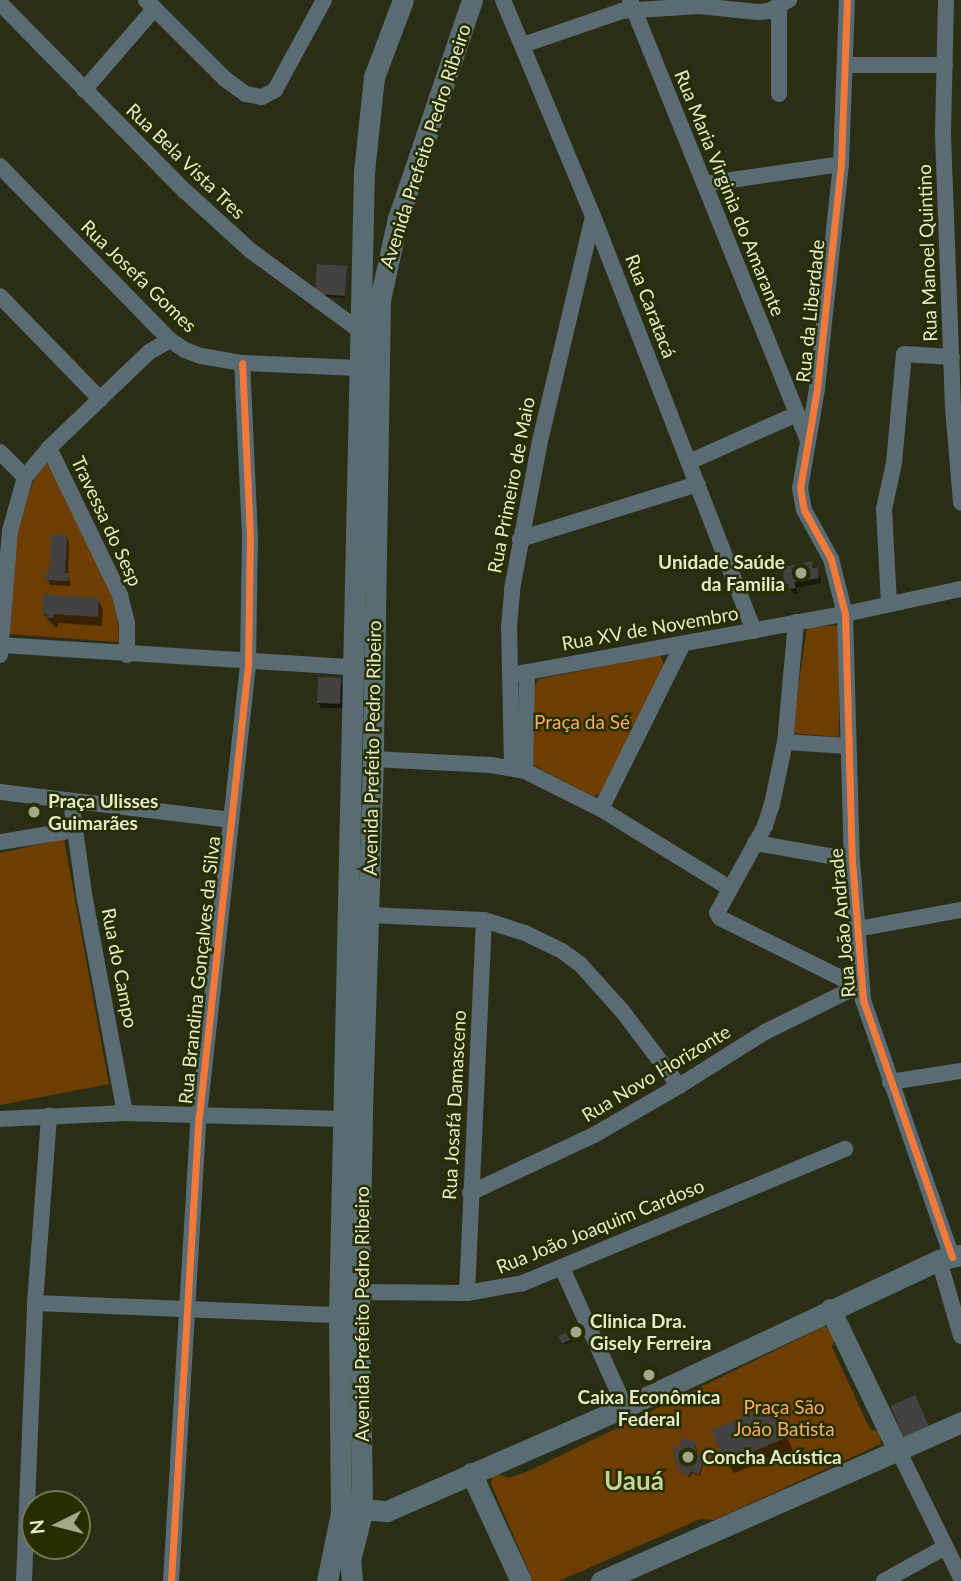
<!DOCTYPE html>
<html>
<head>
<meta charset="utf-8">
<style>
  body { margin:0 }
  #map { position:relative; width:961px; height:1581px; overflow:hidden; background:#2a2e16; font-family:Lato,sans-serif }
  div>[style] { position:absolute }
  [style*='--x'] { left:calc(var(--x)*1px); top:calc(var(--y)*1px); width:calc(var(--w)*1px); rotate:calc(var(--a)*1deg) }
  .green>* { inset:0; background:#6d3e04 }
  .shadow>* { inset:0; background:#0007 }
  .building>* { inset:0; background:#444241; transform-origin:0 0 }
  .street>* { height:16px; margin:-8px; padding:0 8px; transform-origin:8px; border-radius:8px; background:#5a6b74 }
  .secondary>* { height:21px; margin:-10.5px; padding:0 10.5px; transform-origin:10.5px; border-radius:10.5px; background:#586c71 }
  .cycleway>* { height:7px; margin:-3.5px; padding:0 3.5px; transform-origin:3.5px; border-radius:3.5px; background:#f17a3a }
  .dots>* { width:19px; height:19px; translate:-50% -50%; box-sizing:border-box; border:4px solid #262e01; border-radius:50% }
  span { translate:-50% -50%; white-space:nowrap; text-align:center; line-height:1.15; -webkit-text-stroke:5px #262e01; paint-order:stroke }
  .street-label { font-size:19px; color:#e2eacc }
  .poi-label { font-size:19px; color:#e2eacc; font-weight:700 }
  .right { translate:-100% -50%; text-align:right }
  .left { translate:0 -50%; text-align:left }
  .park-label { font-size:19px; color:#fcab68 }
  .district-label { font-size:26px; color:#c4d396; font-weight:700 }
  .north { position:absolute; left:21px; top:1490px; width:70px; height:70px; box-sizing:border-box; background:#262e01; border:2px solid #717952; border-radius:50%; rotate:264deg; font-size:19px; font-weight:700; line-height:28px; text-align:center; color:#e2eacc }
  .north::after { content:''; display:block; margin:auto; width:24px; height:32px; background:#a2a88c; clip-path:polygon(50% 0,100% 100%,50% 72%,0 100%) }
</style>
</head>
<body>
<div id="map">
  <div class="green">
    <div style="clip-path:polygon(45px 464px,51px 465px,117px 604px,119px 642px,8px 634px,17px 530px,38px 467px)"></div>
    <div style="clip-path:polygon(807px 626px,840px 626px,839px 737px,792px 733px)"></div>
    <div style="clip-path:polygon(660px 655px,664px 665px,605px 792px,593px 796px,533px 765px,532px 691px,539px 679px)"></div>
    <div style="clip-path:polygon(64px 839px,109px 1084px,0 1105px,0 853px)"></div>
    <div style="clip-path:polygon(825px 1326px,836px 1336px,832px 1347px,870px 1429px,879px 1432px,881px 1444px,714px 1520px,700px 1519px,559px 1581px,533px 1581px,491px 1484px,492px 1477px,498px 1474px,509px 1478px,531px 1470px)"></div>
  </div>
  <div class="shadow">
    <div style="clip-path:polygon(346px 268px,345px 298px,319px 296px)"></div>
    <div style="clip-path:polygon(66px 536px,69px 542px,68px 575px,71px 586px,50px 585px,47px 579px)"></div>
    <div style="clip-path:polygon(811px 563px,820px 575px,821px 583px,796px 588px,798px 594px,794px 594px,786px 583px)"></div>
    <div style="clip-path:polygon(98px 600px,103px 609px,102px 626px,58px 623px,58px 627px,54px 627px,43px 613px)"></div>
    <div style="clip-path:polygon(340px 680px,344px 686px,343px 708px,321px 708px,318px 702px)"></div>
    <div style="clip-path:polygon(579px 1330px,583px 1338px,565px 1344px,560px 1337px)"></div>
    <div style="clip-path:polygon(772px 1406px,793px 1450px,734px 1473px,726px 1460px)"></div>
    <div style="clip-path:polygon(696px 1445px,698px 1458px,704px 1462px,700px 1476px,692px 1473px,689px 1478px,675px 1456px)"></div>
  </div>
  <div class="building">
    <div style="left:317px;top:264px;width:30px;height:30px;rotate:4deg"></div>
    <div style="clip-path:polygon(51px 534px,67px 535px,65px 573px,69px 573px,68px 581px,45px 580px,45px 573px,49px 573px)"></div>
    <div style="clip-path:polygon(812px 561px,813px 568px,818px 568px,819px 578px,794px 582px,796px 588px,789px 589px,788px 584px,784px 584px,783px 567px)"></div>
    <div style="clip-path:polygon(43px 594px,99px 598px,98px 617px,54px 614px,53px 618px,47px 618px,47px 614px,42px 613px)"></div>
    <div style="left:318px;top:677px;width:23px;height:26px;rotate:2deg"></div>
    <div style="clip-path:polygon(580px 1328px,584px 1336px,562px 1343px,558px 1336px)"></div>
    <div style="left:915px;top:1395px;width:34px;height:27px;rotate:66deg"></div>
    <div style="left:773px;top:1404px;width:36px;height:67px;rotate:67deg"></div>
    <div style="clip-path:polygon(681px 1437px,697px 1443px,695px 1448px,699px 1456px,704px 1458px,699px 1475px,691px 1471px,688px 1476px,683px 1474px,675px 1462px,673px 1446px,680px 1447px)"></div>
  </div>
  <div class="street">
    <div style="--x:146;--y:0;--w:112;--a:45"></div>
    <div style="--x:225;--y:79;--w:26;--a:36"></div>
    <div style="--x:246;--y:94;--w:16;--a:11"></div>
    <div style="--x:262;--y:97;--w:15;--a:-28"></div>
    <div style="--x:275;--y:90;--w:102;--a:-61.4"></div>
    <div style="--x:503;--y:0;--w:234;--a:67.4"></div>
    <div style="--x:593;--y:216;--w:445;--a:68.8"></div>
    <div style="--x:630;--y:0;--w:475;--a:68"></div>
    <div style="--x:847;--y:0;--w:164;--a:92.1"></div>
    <div style="--x:841;--y:164;--w:226;--a:96.1"></div>
    <div style="--x:817;--y:389;--w:100;--a:99.7"></div>
    <div style="--x:800;--y:488;--w:22;--a:80"></div>
    <div style="--x:804;--y:510;--w:56;--a:61.1"></div>
    <div style="--x:831;--y:559;--w:57;--a:75.7"></div>
    <div style="--x:845;--y:614;--w:246;--a:88.4"></div>
    <div style="--x:852;--y:860;--w:140;--a:85.5"></div>
    <div style="--x:863;--y:1000;--w:272;--a:70.9"></div>
    <div style="--x:946;--y:0;--w:135;--a:91.3"></div>
    <div style="--x:943;--y:135;--w:272;--a:87.9"></div>
    <div style="--x:953;--y:407;--w:96;--a:85.2"></div>
    <div style="--x:0;--y:3;--w:264;--a:45.5"></div>
    <div style="--x:185;--y:191;--w:89;--a:42.3"></div>
    <div style="--x:251;--y:251;--w:134;--a:36.2"></div>
    <div style="--x:523;--y:45;--w:105;--a:-19"></div>
    <div style="--x:622;--y:11;--w:77;--a:-3.7"></div>
    <div style="--x:699;--y:6;--w:59;--a:5.8"></div>
    <div style="--x:758;--y:12;--w:11;--a:-5"></div>
    <div style="--x:769;--y:11;--w:23;--a:-29"></div>
    <div style="--x:846;--y:65;--w:99;--a:0"></div>
    <div style="--x:84;--y:90;--w:108;--a:-49.1"></div>
    <div style="--x:779;--y:94;--w:87;--a:-90"></div>
    <div style="--x:0;--y:166;--w:243;--a:45.7"></div>
    <div style="--x:170;--y:340;--w:18;--a:34"></div>
    <div style="--x:185;--y:350;--w:17;--a:21"></div>
    <div style="--x:201;--y:356;--w:42;--a:9.7"></div>
    <div style="--x:242;--y:363;--w:117;--a:2.4"></div>
    <div style="--x:704;--y:184;--w:138;--a:-8.3"></div>
    <div style="--x:0;--y:296;--w:144;--a:45.8"></div>
    <div style="--x:49;--y:448;--w:163;--a:64.2"></div>
    <div style="--x:120;--y:595;--w:29;--a:76"></div>
    <div style="--x:127;--y:623;--w:32;--a:90"></div>
    <div style="--x:0;--y:452;--w:35;--a:45"></div>
    <div style="--x:689;--y:462;--w:118;--a:-24"></div>
    <div style="--x:520;--y:539;--w:186;--a:-17.2"></div>
    <div style="--x:889;--y:604;--w:95;--a:-93"></div>
    <div style="--x:884;--y:509;--w:47;--a:-77.7"></div>
    <div style="--x:894;--y:463;--w:109;--a:-84.8"></div>
    <div style="--x:904;--y:354;--w:48;--a:3.6"></div>
    <div style="--x:796;--y:622;--w:121;--a:95.2"></div>
    <div style="--x:785;--y:742;--w:63;--a:101.8"></div>
    <div style="--x:772;--y:804;--w:23;--a:108"></div>
    <div style="--x:765;--y:826;--w:99;--a:118.9"></div>
    <div style="--x:717;--y:913;--w:6;--a:59"></div>
    <div style="--x:720;--y:918;--w:140;--a:26.4"></div>
    <div style="--x:845;--y:980;--w:12;--a:59"></div>
    <div style="--x:0;--y:645;--w:353;--a:3.6"></div>
    <div style="--x:0;--y:655;--w:124;--a:-85.4"></div>
    <div style="--x:10;--y:531;--w:56;--a:-74.5"></div>
    <div style="--x:25;--y:477;--w:38;--a:-50"></div>
    <div style="--x:49;--y:448;--w:139;--a:-43.8"></div>
    <div style="--x:149;--y:352;--w:24;--a:-30"></div>
    <div style="--x:511;--y:675;--w:340;--a:-10.4"></div>
    <div style="--x:845;--y:614;--w:119;--a:-12.2"></div>
    <div style="--x:785;--y:742;--w:63;--a:3.6"></div>
    <div style="--x:373;--y:759;--w:118;--a:2.9"></div>
    <div style="--x:491;--y:765;--w:35;--a:10"></div>
    <div style="--x:525;--y:771;--w:85;--a:26.6"></div>
    <div style="--x:601;--y:809;--w:149;--a:31.6"></div>
    <div style="--x:512;--y:767;--w:140;--a:-91.2"></div>
    <div style="--x:509;--y:627;--w:38;--a:-85"></div>
    <div style="--x:512;--y:589;--w:151;--a:-79.3"></div>
    <div style="--x:540;--y:441;--w:231;--a:-76.7"></div>
    <div style="--x:525;--y:771;--w:99;--a:-88.8"></div>
    <div style="--x:0;--y:792;--w:233;--a:6.9"></div>
    <div style="--x:71;--y:801;--w:94;--a:82"></div>
    <div style="--x:84;--y:894;--w:223;--a:79.4"></div>
    <div style="--x:601;--y:809;--w:184;--a:-63.6"></div>
    <div style="--x:0;--y:842;--w:75;--a:-9.2"></div>
    <div style="--x:755;--y:843;--w:98;--a:9.9"></div>
    <div style="--x:368;--y:915;--w:116;--a:2.5"></div>
    <div style="--x:484;--y:920;--w:43;--a:17.6"></div>
    <div style="--x:525;--y:933;--w:41;--a:25.9"></div>
    <div style="--x:562;--y:951;--w:22;--a:36"></div>
    <div style="--x:580;--y:964;--w:64;--a:48.1"></div>
    <div style="--x:623;--y:1012;--w:93;--a:52.9"></div>
    <div style="--x:857;--y:929;--w:106;--a:-10.4"></div>
    <div style="--x:890;--y:1082;--w:72;--a:-8.8"></div>
    <div style="--x:0;--y:1119;--w:125;--a:-2.7"></div>
    <div style="--x:125;--y:1113;--w:217;--a:1.6"></div>
    <div style="--x:470;--y:1193;--w:137;--a:-25.1"></div>
    <div style="--x:594;--y:1135;--w:98;--a:-30"></div>
    <div style="--x:679;--y:1086;--w:102;--a:-32.1"></div>
    <div style="--x:765;--y:1032;--w:104;--a:-26.3"></div>
    <div style="--x:939;--y:1260;--w:79;--a:73.9"></div>
    <div style="--x:562;--y:1268;--w:153;--a:65.6"></div>
    <div style="--x:359;--y:1292;--w:108;--a:0.5"></div>
    <div style="--x:467;--y:1293;--w:57;--a:-10.1"></div>
    <div style="--x:523;--y:1283;--w:349;--a:-22.6"></div>
    <div style="--x:467;--y:1293;--w:373;--a:-87.4"></div>
    <div style="--x:35;--y:1303;--w:304;--a:2.3"></div>
    <div style="--x:898;--y:1450;--w:143;--a:63.8"></div>
    <div style="--x:24;--y:1581;--w:278;--a:-87.7"></div>
    <div style="--x:35;--y:1303;--w:188;--a:-85.7"></div>
    <div style="--x:171;--y:1581;--w:466;--a:-86.6"></div>
    <div style="--x:199;--y:1116;--w:457;--a:-83.8"></div>
    <div style="--x:248;--y:662;--w:125;--a:-89.1"></div>
    <div style="--x:250;--y:537;--w:174;--a:-92.6"></div>
    <div style="--x:884;--y:1581;--w:70;--a:-29.1"></div>
  </div>
  <div class="secondary">
    <div style="--x:472;--y:0;--w:230;--a:108.7"></div>
    <div style="--x:398;--y:218;--w:84;--a:102.4"></div>
    <div style="--x:380;--y:300;--w:459;--a:90.9"></div>
    <div style="--x:373;--y:759;--w:356;--a:91.8"></div>
    <div style="--x:362;--y:1115;--w:177;--a:91"></div>
    <div style="--x:359;--y:1292;--w:217;--a:89.2"></div>
    <div style="--x:362;--y:1509;--w:25;--a:5"></div>
    <div style="--x:387;--y:1511;--w:260;--a:-23.6"></div>
    <div style="--x:625;--y:1407;--w:347;--a:-25.1"></div>
    <div style="--x:939;--y:1260;--w:23;--a:-13"></div>
    <div style="--x:830;--y:1309;--w:157;--a:64.3"></div>
    <div style="--x:471;--y:1473;--w:119;--a:65.2"></div>
    <div style="--x:341;--y:1509;--w:10;--a:-45"></div>
    <div style="--x:348;--y:1502;--w:7;--a:-8"></div>
    <div style="--x:355;--y:1501;--w:6;--a:39"></div>
    <div style="--x:360;--y:1505;--w:8;--a:76"></div>
    <div style="--x:362;--y:1513;--w:8;--a:120"></div>
    <div style="--x:358;--y:1520;--w:7;--a:164"></div>
    <div style="--x:351;--y:1522;--w:13;--a:-138"></div>
    <div style="--x:341;--y:1513;--w:198;--a:-90.6"></div>
    <div style="--x:339;--y:1315;--w:1143;--a:-88.75"></div>
    <div style="--x:364;--y:172;--w:96;--a:-84"></div>
    <div style="--x:374;--y:77;--w:82;--a:-69.4"></div>
    <div style="--x:327;--y:1581;--w:69;--a:-78.4"></div>
    <div style="--x:352;--y:1581;--w:21;--a:-95"></div>
    <div style="--x:350;--y:1560;--w:49;--a:-75.7"></div>
    <div style="--x:601;--y:1581;--w:394;--a:-23.8"></div>
  </div>
  <div class="cycleway">
    <div style="--x:847;--y:0;--w:164;--a:92.1"></div>
    <div style="--x:841;--y:164;--w:226;--a:96.1"></div>
    <div style="--x:817;--y:389;--w:100;--a:99.7"></div>
    <div style="--x:800;--y:488;--w:22;--a:80"></div>
    <div style="--x:804;--y:510;--w:56;--a:61.1"></div>
    <div style="--x:831;--y:559;--w:57;--a:75.7"></div>
    <div style="--x:845;--y:614;--w:246;--a:88.4"></div>
    <div style="--x:852;--y:860;--w:140;--a:85.5"></div>
    <div style="--x:863;--y:1000;--w:272;--a:70.9"></div>
    <div style="--x:171;--y:1581;--w:466;--a:-86.6"></div>
    <div style="--x:199;--y:1116;--w:457;--a:-83.8"></div>
    <div style="--x:248;--y:662;--w:125;--a:-89.1"></div>
    <div style="--x:250;--y:537;--w:174;--a:-92.6"></div>
  </div>
  <div class="dots">
    <div style="left:801px;top:573px;background:#a2a88c"></div>
    <div style="left:34px;top:812px;background:#a2a88c"></div>
    <div style="left:576px;top:1332px;background:#a2a88c"></div>
    <div style="left:649px;top:1375px;background:#a2a88c"></div>
    <div style="left:688px;top:1457px;background:#a2a88c"></div>
  </div>
  <div class="street-label">
    <span style="left:425px;top:146px;rotate:-72deg">Avenida Prefeito Pedro Ribeiro</span>
    <span style="left:186px;top:161px;rotate:44deg">Rua Bela Vista Tres</span>
    <span style="left:730px;top:193px;rotate:68deg">Rua Maria Virginia do Amarante</span>
    <span style="left:927px;top:253px;rotate:-92deg">Rua Manoel Quintino</span>
    <span style="left:139px;top:276px;rotate:44deg">Rua Josefa Gomes</span>
    <span style="left:651px;top:306px;rotate:69deg">Rua Caratacá</span>
    <span style="left:810px;top:311px;rotate:-84deg">Rua da Liberdade</span>
    <span style="left:511px;top:485px;rotate:-79deg">Rua Primeiro de Maio</span>
    <span style="left:107px;top:521px;rotate:65deg">Travessa do Sesp</span>
    <span style="left:650px;top:628px;rotate:-10deg">Rua XV de Novembro</span>
    <span style="left:372px;top:748px;rotate:-89deg">Avenida Prefeito Pedro Ribeiro</span>
    <span style="left:842px;top:923px;rotate:-95deg">Rua João Andrade</span>
    <span style="left:120px;top:968px;rotate:79deg">Rua do Campo</span>
    <span style="left:199px;top:970px;rotate:-84deg">Rua Brandina Gonçalves da Silva</span>
    <span style="left:656px;top:1073px;rotate:-31deg">Rua Novo Horizonte</span>
    <span style="left:454px;top:1105px;rotate:-87deg">Rua Josafá Damasceno</span>
    <span style="left:600px;top:1226px;rotate:-22deg">Rua João Joaquim Cardoso</span>
    <span style="left:362px;top:1314px;rotate:-90deg">Avenida Prefeito Pedro Ribeiro</span>
  </div>
  <div class="poi-label">
    <span class="right" style="left:785px;top:573px">Unidade Saúde<br>da Familia</span>
    <span class="left" style="left:48px;top:812px">Praça Ulisses<br>Guimarães</span>
    <span class="left" style="left:590px;top:1332px">Clinica Dra.<br>Gisely Ferreira</span>
    <span style="left:649px;top:1408px">Caixa Econômica<br>Federal</span>
    <span class="left" style="left:702px;top:1457px">Concha Acústica</span>
  </div>
  <div class="park-label">
    <span style="left:582px;top:722px">Praça da Sé</span>
    <span style="left:784px;top:1418px">Praça São<br>João Batista</span>
  </div>
  <div class="district-label">
    <span style="left:634px;top:1481px">Uauá</span>
  </div>
  <div class="north">N</div>
</div>
</body>
</html>
